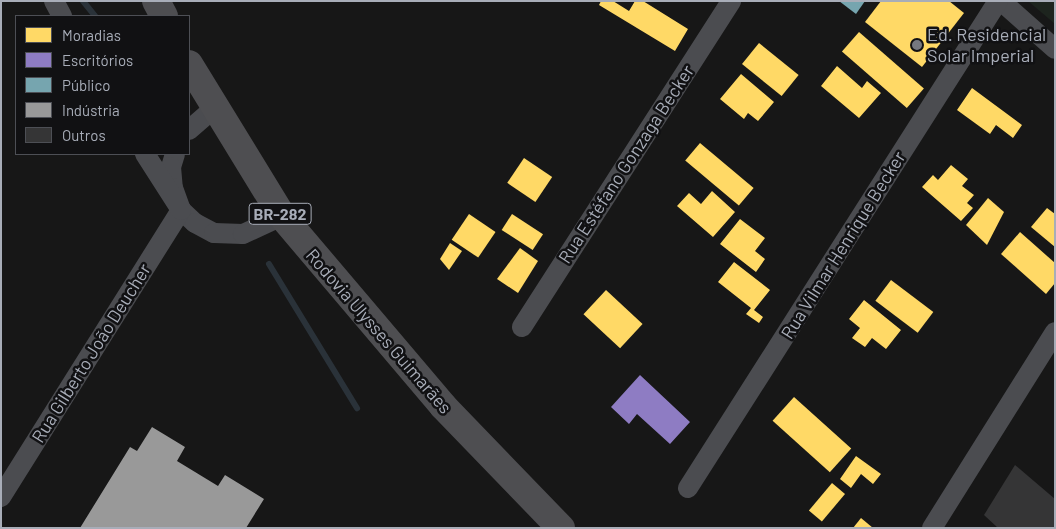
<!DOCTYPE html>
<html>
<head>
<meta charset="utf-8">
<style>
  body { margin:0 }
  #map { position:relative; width:1056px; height:529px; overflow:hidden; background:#171717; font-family:Barlow,sans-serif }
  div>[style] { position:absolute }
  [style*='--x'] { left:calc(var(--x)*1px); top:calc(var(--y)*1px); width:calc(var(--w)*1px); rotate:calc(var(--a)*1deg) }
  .green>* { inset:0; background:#1d241e }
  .homes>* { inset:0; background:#ffd966; transform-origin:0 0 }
  .offices>* { inset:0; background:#8e7cc3 }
  .public>* { inset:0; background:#76a5af }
  .industry>* { inset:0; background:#999 }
  .stream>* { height:6px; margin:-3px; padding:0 3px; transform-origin:3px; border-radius:3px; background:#2a3239 }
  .building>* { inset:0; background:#353536 }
  .street>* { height:20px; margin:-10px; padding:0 10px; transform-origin:10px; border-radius:10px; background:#4b4c50 }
  .highway>* { height:28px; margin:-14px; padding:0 14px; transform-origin:14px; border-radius:14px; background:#4e4e51 }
  .dots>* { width:14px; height:14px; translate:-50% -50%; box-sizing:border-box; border:2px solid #111113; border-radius:50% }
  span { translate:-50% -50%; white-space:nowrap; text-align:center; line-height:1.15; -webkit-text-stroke:5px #111113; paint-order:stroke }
  .shield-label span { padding:1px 4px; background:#111113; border:1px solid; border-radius:4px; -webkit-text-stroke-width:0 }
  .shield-label { font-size:16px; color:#a8adb8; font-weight:700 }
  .poi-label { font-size:18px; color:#a8adb8 }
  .left { translate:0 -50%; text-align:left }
  .street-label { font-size:18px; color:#a8adb8 }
  .frame { position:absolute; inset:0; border:2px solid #a8adb8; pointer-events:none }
  .legend { position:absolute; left:15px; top:15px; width:175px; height:140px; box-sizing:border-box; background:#111113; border:1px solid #4d4f55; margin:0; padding:6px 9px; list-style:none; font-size:15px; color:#a8adb8 }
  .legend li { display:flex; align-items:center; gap:10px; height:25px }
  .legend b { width:25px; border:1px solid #4d4f55 }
</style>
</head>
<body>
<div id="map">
  <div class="green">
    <div style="clip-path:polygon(1028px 1px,1055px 1px,1055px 24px)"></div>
  </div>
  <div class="homes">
    <div style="clip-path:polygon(601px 1px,613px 1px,629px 11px,635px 1px,643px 1px,688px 29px,675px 51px,599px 5px)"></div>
    <div style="clip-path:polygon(881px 1px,949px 1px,964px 13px,922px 67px,865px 22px)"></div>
    <div style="left:859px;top:32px;width:86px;height:26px;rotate:41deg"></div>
    <div style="left:759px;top:43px;width:51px;height:27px;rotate:39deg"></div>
    <div style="clip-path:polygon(837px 66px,862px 88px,867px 81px,881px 93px,859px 118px,821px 86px)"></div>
    <div style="clip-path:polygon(741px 74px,774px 102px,758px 121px,748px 113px,744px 119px,720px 99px)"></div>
    <div style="clip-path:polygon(972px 88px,1022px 125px,1013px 138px,996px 125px,990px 134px,957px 110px)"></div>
    <div style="left:700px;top:143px;width:70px;height:23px;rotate:40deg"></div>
    <div style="left:524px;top:158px;width:34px;height:30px;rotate:34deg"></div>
    <div style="clip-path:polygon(951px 165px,968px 179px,962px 186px,974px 195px,967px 203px,973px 208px,961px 221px,922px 187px,933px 175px,938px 180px)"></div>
    <div style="clip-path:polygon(712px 191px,735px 212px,713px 237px,677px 206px,689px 193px,701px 204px)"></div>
    <div style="clip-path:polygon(988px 198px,1004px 212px,987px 245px,966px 225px)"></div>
    <div style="clip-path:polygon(1047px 208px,1055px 214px,1055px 247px,1031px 227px)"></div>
    <div style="left:469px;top:214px;width:32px;height:31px;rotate:34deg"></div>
    <div style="left:512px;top:214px;width:37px;height:19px;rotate:33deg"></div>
    <div style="clip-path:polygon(740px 219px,765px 238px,755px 251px,765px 259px,756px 272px,720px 244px)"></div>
    <div style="clip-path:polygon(1020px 232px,1055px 263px,1055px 283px,1046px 294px,1001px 254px)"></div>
    <div style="clip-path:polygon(450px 243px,462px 251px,449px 270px,440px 259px)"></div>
    <div style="clip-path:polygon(520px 248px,538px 261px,518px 293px,497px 279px)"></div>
    <div style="clip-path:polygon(734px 262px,770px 290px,754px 310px,763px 317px,759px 323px,746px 314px,751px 308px,718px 282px)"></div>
    <div style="left:891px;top:280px;width:53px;height:26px;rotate:37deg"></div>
    <div style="left:606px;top:290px;width:50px;height:33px;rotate:43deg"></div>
    <div style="clip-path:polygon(864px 300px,901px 330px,886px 349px,872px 338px,865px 347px,852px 338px,860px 328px,849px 319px)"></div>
    <div style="left:794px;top:397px;width:77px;height:32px;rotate:42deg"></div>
    <div style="clip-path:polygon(856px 456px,881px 474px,873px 484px,861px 474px,851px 488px,840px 479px)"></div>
    <div style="left:832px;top:483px;width:17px;height:36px;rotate:40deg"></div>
    <div style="clip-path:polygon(861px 518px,873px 528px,853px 528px)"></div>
  </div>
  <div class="offices">
    <div style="clip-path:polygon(640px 375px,690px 422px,670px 444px,637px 414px,629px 424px,611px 407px)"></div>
  </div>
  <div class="public">
    <div style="clip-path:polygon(839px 1px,865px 1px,856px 14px)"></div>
  </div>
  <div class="industry">
    <div style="clip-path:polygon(152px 427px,185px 447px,177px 461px,218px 486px,225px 475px,264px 499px,246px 528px,80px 528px,130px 447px,137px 451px)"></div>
  </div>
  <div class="stream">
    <div style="--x:83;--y:1;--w:19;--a:51"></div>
    <div style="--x:269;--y:264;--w:169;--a:58.6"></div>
  </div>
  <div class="building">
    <div style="clip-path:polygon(1015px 465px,1055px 499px,1055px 528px,998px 528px,984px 515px)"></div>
  </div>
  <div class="street">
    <div style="--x:54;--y:1;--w:17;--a:62"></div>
    <div style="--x:1001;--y:1;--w:72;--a:41.6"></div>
    <div style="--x:189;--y:130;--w:32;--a:-41"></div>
    <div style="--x:175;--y:154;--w:14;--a:107"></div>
    <div style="--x:171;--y:167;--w:21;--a:85"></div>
    <div style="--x:173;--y:188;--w:23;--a:70"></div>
    <div style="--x:181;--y:210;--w:19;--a:43"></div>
    <div style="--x:195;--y:223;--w:21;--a:28"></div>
    <div style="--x:214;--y:233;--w:29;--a:2"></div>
    <div style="--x:243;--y:234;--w:43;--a:-24.8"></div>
    <div style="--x:522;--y:327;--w:387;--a:-57.3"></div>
    <div style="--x:688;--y:488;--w:577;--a:-57.52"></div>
    <div style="--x:1;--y:497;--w:339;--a:-57.9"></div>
    <div style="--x:181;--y:210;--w:67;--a:-122.7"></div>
    <div style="--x:932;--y:528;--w:231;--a:-57.9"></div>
  </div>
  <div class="highway">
    <div style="--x:156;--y:1;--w:17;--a:62"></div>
    <div style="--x:189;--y:64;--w:178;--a:58.5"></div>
    <div style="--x:282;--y:216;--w:249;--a:49.7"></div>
    <div style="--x:443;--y:406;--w:170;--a:46"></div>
  </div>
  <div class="dots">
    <div style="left:917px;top:45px;background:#757880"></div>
  </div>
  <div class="shield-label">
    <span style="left:280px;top:214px">BR-282</span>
  </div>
  <div class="poi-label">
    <span class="left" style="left:927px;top:45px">Ed. Residencial<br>Solar Imperial</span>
  </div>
  <div class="street-label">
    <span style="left:626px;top:164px;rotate:-57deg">Rua Estéfano Gonzaga Becker</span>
    <span style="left:843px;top:245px;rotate:-58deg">Rua Vilmar Henrique Becker</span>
    <span style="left:379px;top:331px;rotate:49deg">Rodovia Ulysses Guimarães</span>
    <span style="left:91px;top:353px;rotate:-58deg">Rua Gilberto João Deucher</span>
  </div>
  <div class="frame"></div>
  <ul class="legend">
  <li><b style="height:14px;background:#ffd966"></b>Moradias</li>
  <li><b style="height:14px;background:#8e7cc3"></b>Escritórios</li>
  <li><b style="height:14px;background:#76a5af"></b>Público</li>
  <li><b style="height:14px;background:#999"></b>Indústria</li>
  <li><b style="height:14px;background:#353536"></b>Outros</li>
  </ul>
</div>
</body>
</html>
